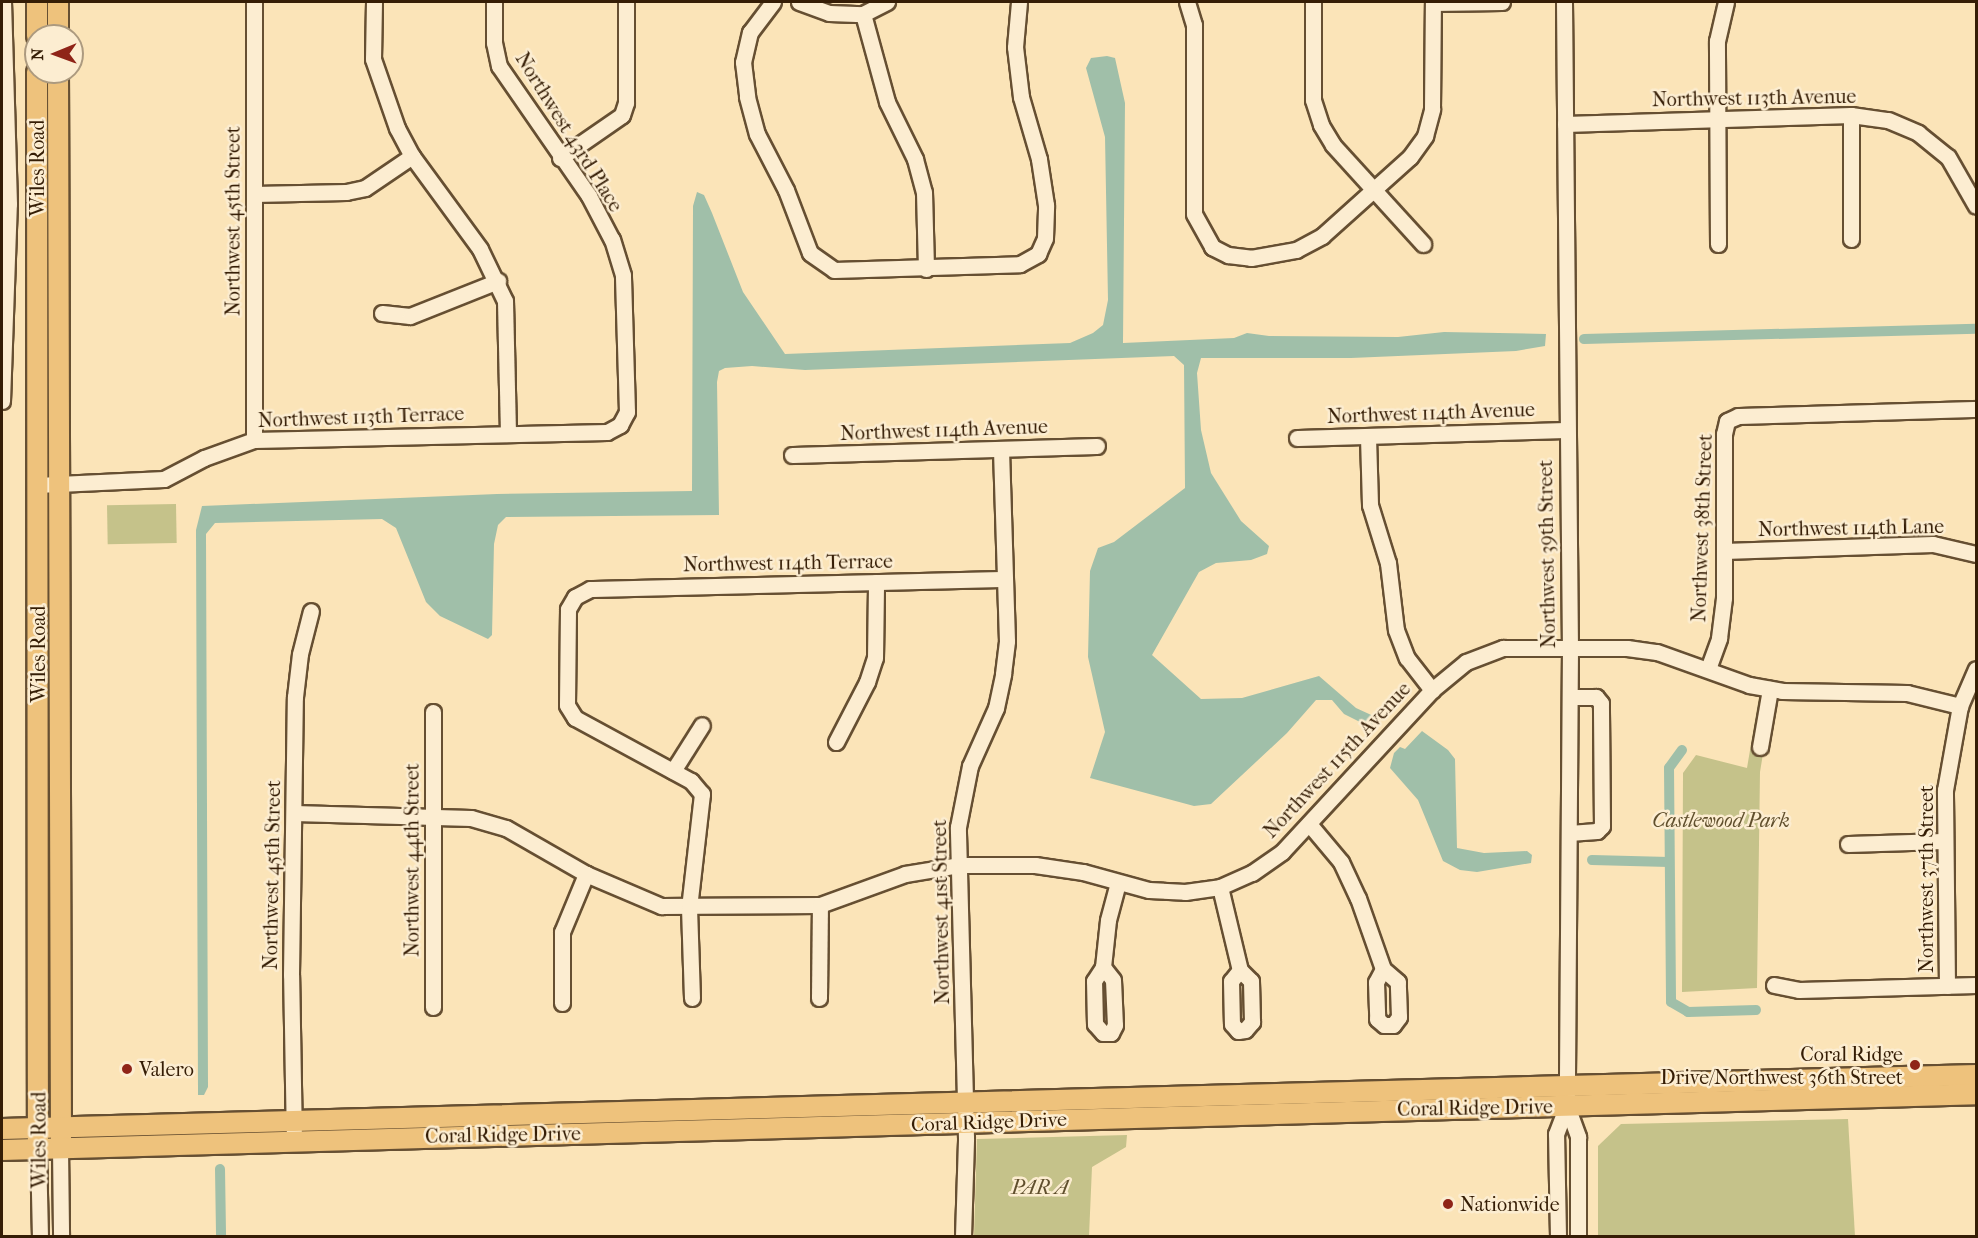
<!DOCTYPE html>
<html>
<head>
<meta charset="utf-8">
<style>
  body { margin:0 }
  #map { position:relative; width:1978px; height:1238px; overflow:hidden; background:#fbe4b8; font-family:"IM FELL French Canon",serif }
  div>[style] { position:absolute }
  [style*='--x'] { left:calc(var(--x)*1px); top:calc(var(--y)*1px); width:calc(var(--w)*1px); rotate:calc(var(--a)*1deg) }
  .green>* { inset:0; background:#c5c28a; transform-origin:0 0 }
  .water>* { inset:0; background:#a0bfa9 }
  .canal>* { height:10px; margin:-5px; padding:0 5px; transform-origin:5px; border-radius:5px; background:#a0bfa9 }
  .roads { filter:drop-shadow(2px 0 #664f32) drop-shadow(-2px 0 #664f32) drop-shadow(0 2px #664f32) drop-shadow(0 -2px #664f32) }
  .minor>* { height:15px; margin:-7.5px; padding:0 7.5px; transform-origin:7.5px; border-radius:7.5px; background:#fcedd1 }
  .major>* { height:20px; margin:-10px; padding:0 10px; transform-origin:10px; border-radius:10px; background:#eec27c }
  .dots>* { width:16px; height:16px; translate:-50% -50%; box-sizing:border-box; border:3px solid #fcedd1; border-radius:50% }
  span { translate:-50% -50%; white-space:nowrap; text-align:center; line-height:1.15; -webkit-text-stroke:5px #fcedd1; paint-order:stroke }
  .street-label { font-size:20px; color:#351d05 }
  .park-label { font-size:20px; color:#604f2d; font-style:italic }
  .poi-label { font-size:20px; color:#351d05 }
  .right { translate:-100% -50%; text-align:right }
  .left { translate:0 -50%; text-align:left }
  .frame { position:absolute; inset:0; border:3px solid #351d05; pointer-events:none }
  .north { position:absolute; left:24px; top:24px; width:60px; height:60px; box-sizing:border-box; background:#fcedd1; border:2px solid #ac9a7f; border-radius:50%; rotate:269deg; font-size:16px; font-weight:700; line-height:24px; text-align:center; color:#351d05 }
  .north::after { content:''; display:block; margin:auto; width:21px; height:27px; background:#8f2418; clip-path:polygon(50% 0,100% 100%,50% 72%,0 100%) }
</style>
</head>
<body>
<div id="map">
  <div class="green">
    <div style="left:176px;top:504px;width:39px;height:69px;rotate:89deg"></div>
    <div style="clip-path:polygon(1759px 697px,1772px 699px,1760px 772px,1757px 988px,1682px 992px,1683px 773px,1696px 755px,1747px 768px)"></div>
    <div style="clip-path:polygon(1848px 1119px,1855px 1236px,1598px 1236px,1598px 1146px,1621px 1124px)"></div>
    <div style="clip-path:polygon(1127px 1135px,1126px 1147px,1092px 1167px,1089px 1236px,974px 1236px,977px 1139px)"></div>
  </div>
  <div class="water">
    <div style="clip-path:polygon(1107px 56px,1115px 58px,1125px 103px,1123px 343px,1234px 338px,1247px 333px,1269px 336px,1398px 337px,1444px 332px,1546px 334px,1545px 346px,1516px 351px,1351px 358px,1201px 358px,1197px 373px,1201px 430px,1211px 473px,1241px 521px,1269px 546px,1267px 554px,1251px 560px,1216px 563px,1199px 572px,1152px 655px,1201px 699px,1242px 698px,1319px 676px,1356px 708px,1380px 719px,1370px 727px,1344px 714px,1332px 700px,1316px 700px,1287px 733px,1211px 804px,1194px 806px,1090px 778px,1105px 732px,1088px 657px,1090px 571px,1098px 548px,1114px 542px,1185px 488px,1184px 365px,1174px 356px,805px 370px,752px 366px,725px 368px,719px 371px,717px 382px,719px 515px,506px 517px,498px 525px,494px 544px,492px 635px,488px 639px,440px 616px,426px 602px,396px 528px,382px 519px,215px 523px,206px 534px,208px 1087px,204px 1095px,198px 1095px,196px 530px,202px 506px,497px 494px,692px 491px,693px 206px,697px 192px,704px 195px,712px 213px,743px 292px,785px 354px,1070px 343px,1093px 333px,1103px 325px,1108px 300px,1105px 137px,1086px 68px,1091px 58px)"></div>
    <div style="clip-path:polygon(1422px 731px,1448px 750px,1455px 759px,1457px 848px,1484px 853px,1527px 851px,1532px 855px,1531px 863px,1477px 872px,1460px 870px,1443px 861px,1418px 800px,1390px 768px,1394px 753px,1400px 747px,1405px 749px)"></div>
  </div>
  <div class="canal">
    <div style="--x:1584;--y:339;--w:392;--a:-1.5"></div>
    <div style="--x:1682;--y:750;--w:22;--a:126"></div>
    <div style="--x:1669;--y:768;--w:234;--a:89.5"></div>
    <div style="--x:1671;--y:1002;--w:20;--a:30"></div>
    <div style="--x:1688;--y:1012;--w:68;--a:-1.7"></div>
    <div style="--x:1592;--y:860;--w:77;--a:1.5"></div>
    <div style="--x:220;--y:1169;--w:67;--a:89.1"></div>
  </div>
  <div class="roads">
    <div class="minor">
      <div style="--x:254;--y:2;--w:438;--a:90"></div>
      <div style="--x:374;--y:2;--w:57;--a:91"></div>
      <div style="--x:373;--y:59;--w:73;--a:70.8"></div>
      <div style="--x:397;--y:128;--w:32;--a:62"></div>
      <div style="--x:412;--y:156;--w:115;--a:53.8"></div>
      <div style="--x:480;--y:249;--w:58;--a:64.3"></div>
      <div style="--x:505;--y:301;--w:133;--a:88.7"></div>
      <div style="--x:773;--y:2;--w:38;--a:127"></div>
      <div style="--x:750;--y:32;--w:31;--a:103"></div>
      <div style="--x:743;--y:62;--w:35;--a:83"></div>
      <div style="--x:747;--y:97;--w:38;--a:75"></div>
      <div style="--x:757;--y:134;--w:63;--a:62.6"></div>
      <div style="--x:786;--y:190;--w:67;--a:69.1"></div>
      <div style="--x:810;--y:253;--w:29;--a:35"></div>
      <div style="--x:834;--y:270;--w:186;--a:-1.8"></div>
      <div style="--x:1020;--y:264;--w:21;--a:-29"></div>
      <div style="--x:1038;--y:254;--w:17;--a:-66"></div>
      <div style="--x:1045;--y:238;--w:33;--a:-88"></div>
      <div style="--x:1046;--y:205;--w:47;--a:-98.7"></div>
      <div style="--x:1039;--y:159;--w:65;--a:-106.2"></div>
      <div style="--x:1021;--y:97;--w:50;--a:-96.8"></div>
      <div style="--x:1015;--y:47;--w:45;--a:-84.9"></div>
      <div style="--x:799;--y:2;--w:32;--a:20"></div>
      <div style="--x:829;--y:13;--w:34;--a:2"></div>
      <div style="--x:863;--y:14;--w:27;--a:-27"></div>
      <div style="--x:1187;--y:2;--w:24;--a:73"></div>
      <div style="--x:1194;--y:25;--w:189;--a:90"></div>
      <div style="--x:1194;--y:214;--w:38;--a:61"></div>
      <div style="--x:1212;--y:247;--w:18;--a:27"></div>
      <div style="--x:1228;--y:255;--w:23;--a:7"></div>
      <div style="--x:1251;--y:258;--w:46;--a:-10.1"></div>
      <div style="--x:1296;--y:250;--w:30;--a:-28"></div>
      <div style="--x:1322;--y:236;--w:118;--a:-41.9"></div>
      <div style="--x:1410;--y:157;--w:26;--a:-54"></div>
      <div style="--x:1425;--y:136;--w:28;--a:-75"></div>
      <div style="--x:1432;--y:109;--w:107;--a:-89.5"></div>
      <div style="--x:1313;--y:2;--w:98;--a:90"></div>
      <div style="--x:1313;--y:100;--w:26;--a:72"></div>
      <div style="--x:1321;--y:125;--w:23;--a:59"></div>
      <div style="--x:1333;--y:145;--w:134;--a:47.7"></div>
      <div style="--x:1564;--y:2;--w:645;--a:89.47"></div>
      <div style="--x:1570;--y:647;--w:459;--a:90.4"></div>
      <div style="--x:1567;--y:1106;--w:33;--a:70"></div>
      <div style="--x:1578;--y:1137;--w:99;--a:90"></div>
      <div style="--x:1433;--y:3;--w:69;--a:-0.8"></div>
      <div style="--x:863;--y:14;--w:91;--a:74.7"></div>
      <div style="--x:887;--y:102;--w:64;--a:63.8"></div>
      <div style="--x:915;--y:159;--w:34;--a:75"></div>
      <div style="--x:924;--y:192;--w:77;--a:88.5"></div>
      <div style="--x:1851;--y:115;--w:124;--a:90"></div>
      <div style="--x:1565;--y:124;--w:286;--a:-1.8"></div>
      <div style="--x:1851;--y:115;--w:37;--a:8"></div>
      <div style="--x:1888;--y:120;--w:33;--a:23"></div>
      <div style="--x:1918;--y:133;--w:38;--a:39"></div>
      <div style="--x:1948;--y:157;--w:56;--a:60.3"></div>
      <div style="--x:560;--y:158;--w:75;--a:-34.7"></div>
      <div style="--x:622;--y:115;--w:13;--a:-72"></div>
      <div style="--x:626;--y:103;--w:101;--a:-90"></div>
      <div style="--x:254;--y:194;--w:92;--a:-1.2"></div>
      <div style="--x:346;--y:192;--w:19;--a:-12"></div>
      <div style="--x:365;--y:188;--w:57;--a:-34.2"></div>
      <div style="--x:1718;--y:244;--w:203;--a:-90.3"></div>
      <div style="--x:1717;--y:41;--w:40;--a:-77"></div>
      <div style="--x:382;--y:313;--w:28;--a:6"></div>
      <div style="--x:410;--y:316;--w:95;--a:-21.7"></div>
      <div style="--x:2;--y:401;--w:197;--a:-88"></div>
      <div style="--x:9;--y:204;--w:202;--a:-91.7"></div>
      <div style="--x:1368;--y:437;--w:68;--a:88.3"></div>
      <div style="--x:1370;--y:505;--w:61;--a:72.8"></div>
      <div style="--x:1388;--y:563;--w:67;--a:83.2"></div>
      <div style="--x:1396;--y:630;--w:30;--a:69"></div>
      <div style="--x:1407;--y:658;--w:41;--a:52"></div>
      <div style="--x:1297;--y:438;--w:269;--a:-1.7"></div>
      <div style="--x:792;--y:455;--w:305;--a:-1.7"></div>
      <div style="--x:37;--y:485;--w:127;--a:-2.7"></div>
      <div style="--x:164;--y:479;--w:45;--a:-27.7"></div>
      <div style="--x:204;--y:458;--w:53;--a:-19.8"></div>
      <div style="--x:254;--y:440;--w:353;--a:-1.3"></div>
      <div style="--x:607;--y:432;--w:15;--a:-28"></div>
      <div style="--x:620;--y:425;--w:15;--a:-62"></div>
      <div style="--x:627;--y:412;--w:137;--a:-91.7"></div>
      <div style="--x:623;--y:275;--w:37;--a:-107"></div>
      <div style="--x:612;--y:240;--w:50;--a:-117.6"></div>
      <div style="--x:589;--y:196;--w:158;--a:-124.7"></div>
      <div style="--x:499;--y:66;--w:24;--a:-102"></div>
      <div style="--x:494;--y:43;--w:41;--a:-90"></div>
      <div style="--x:1724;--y:551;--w:209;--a:-1.9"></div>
      <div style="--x:1933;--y:544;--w:44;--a:13.1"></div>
      <div style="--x:1708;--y:669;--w:33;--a:-70"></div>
      <div style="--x:1719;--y:638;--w:40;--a:-82.9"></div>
      <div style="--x:1724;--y:598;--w:164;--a:-90"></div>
      <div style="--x:1724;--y:434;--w:13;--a:-77"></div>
      <div style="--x:1727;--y:421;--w:12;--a:-24"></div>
      <div style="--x:1738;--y:416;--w:238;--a:-1.7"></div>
      <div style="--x:836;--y:742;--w:68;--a:-62.7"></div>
      <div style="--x:867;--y:682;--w:25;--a:-72"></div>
      <div style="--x:875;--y:658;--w:76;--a:-89.2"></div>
      <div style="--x:1760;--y:747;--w:59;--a:-80.2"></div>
      <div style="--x:673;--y:771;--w:54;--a:-57.8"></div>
      <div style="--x:294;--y:813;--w:177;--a:1.6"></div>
      <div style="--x:471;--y:818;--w:36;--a:16"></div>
      <div style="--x:506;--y:828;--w:92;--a:29.9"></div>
      <div style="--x:586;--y:874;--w:82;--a:23.1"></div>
      <div style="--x:661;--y:906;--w:159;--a:-0.4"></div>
      <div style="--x:820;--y:905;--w:90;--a:-20"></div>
      <div style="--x:905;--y:874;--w:56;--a:-9.3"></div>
      <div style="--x:960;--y:865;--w:75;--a:0"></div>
      <div style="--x:1035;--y:865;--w:49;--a:8.3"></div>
      <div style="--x:1083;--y:872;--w:68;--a:15.3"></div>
      <div style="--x:1149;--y:890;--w:36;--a:3"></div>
      <div style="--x:1185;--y:892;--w:35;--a:-8"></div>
      <div style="--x:1220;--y:887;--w:35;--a:-24"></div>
      <div style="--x:1252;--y:873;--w:37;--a:-35"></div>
      <div style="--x:1282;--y:852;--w:221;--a:-47.2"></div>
      <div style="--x:1432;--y:690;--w:44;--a:-39.5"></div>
      <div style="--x:1466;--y:662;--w:40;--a:-21"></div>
      <div style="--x:1503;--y:648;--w:124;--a:0"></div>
      <div style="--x:1627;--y:648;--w:30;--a:8"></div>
      <div style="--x:1657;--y:652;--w:98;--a:19.7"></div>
      <div style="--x:1749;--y:685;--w:34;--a:10"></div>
      <div style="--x:1782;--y:691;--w:125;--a:0.9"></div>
      <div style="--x:1907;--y:693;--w:55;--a:13.8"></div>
      <div style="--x:1310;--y:825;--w:48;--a:50"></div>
      <div style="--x:1341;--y:862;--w:40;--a:65"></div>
      <div style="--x:1358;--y:898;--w:75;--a:70.6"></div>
      <div style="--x:1383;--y:969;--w:15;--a:118"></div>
      <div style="--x:1376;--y:982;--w:37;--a:88"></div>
      <div style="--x:1377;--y:1019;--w:9;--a:41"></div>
      <div style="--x:1384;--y:1025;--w:9;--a:0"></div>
      <div style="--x:1393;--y:1025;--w:10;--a:-53"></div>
      <div style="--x:1399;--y:1017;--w:35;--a:-92"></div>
      <div style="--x:1398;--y:982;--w:20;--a:-139"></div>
      <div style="--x:1569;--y:833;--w:28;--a:-4"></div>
      <div style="--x:1597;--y:831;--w:7;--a:-45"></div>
      <div style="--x:1602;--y:826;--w:123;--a:-90.5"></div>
      <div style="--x:1601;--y:703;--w:8;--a:-130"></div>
      <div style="--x:1596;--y:697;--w:26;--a:180"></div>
      <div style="--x:1848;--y:844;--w:95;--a:-1.8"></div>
      <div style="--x:1220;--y:887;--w:85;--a:76.5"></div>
      <div style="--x:1240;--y:970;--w:14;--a:129"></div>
      <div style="--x:1231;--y:981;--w:43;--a:88.7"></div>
      <div style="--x:1232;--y:1024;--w:9;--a:49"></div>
      <div style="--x:1238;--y:1031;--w:7;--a:-8"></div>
      <div style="--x:1245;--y:1030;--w:11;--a:-49"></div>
      <div style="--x:1252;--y:1022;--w:41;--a:-91.4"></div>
      <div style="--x:1251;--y:981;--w:16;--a:-135"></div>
      <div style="--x:1103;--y:967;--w:16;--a:52"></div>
      <div style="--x:1113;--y:980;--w:45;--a:87.5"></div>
      <div style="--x:1115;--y:1025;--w:9;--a:117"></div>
      <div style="--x:1111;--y:1033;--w:8;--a:180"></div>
      <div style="--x:1103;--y:1033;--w:12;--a:-132"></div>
      <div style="--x:1095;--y:1024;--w:43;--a:-91.3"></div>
      <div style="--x:1094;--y:981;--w:17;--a:-57"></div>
      <div style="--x:1103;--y:967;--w:47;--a:-83.9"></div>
      <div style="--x:1108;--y:920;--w:38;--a:-75"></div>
      <div style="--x:1774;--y:985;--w:25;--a:11"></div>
      <div style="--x:1799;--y:990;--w:177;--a:-1.6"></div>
      <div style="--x:1947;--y:986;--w:196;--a:-90.6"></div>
      <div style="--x:1945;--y:790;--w:85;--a:-79.9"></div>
      <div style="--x:1960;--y:706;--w:40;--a:-66.6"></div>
      <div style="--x:692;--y:998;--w:90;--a:-91.9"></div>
      <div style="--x:689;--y:908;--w:115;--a:-83.5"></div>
      <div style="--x:702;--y:794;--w:17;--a:-130"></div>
      <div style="--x:691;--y:781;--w:132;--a:-151.5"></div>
      <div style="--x:575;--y:718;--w:15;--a:-122"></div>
      <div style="--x:567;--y:705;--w:96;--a:-89.4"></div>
      <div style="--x:568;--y:609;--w:14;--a:-60"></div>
      <div style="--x:575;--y:597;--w:17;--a:-28"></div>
      <div style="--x:590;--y:589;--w:414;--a:-1.4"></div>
      <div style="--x:819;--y:998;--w:93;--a:-89.4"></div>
      <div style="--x:562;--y:1003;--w:71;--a:-90"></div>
      <div style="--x:562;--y:932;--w:63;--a:-67.5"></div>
      <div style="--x:433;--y:1007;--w:295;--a:-90"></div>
      <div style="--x:294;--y:1141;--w:166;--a:-91"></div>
      <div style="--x:291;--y:975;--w:278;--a:-89.2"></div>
      <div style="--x:295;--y:697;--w:43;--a:-83.4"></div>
      <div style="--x:300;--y:654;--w:44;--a:-75.7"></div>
      <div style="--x:60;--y:1148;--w:88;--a:89.3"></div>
      <div style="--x:38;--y:1149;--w:87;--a:88.7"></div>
      <div style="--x:963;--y:1236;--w:98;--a:-88.2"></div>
      <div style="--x:966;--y:1138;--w:311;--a:-91.5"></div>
      <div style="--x:958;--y:827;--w:62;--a:-78.9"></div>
      <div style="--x:970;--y:766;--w:64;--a:-65.9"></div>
      <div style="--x:996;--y:708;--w:35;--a:-78"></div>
      <div style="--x:1003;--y:674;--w:33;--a:-83"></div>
      <div style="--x:1007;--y:641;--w:191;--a:-91.8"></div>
      <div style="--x:1558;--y:1236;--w:102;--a:-91.1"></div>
      <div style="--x:1556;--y:1134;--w:30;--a:-69"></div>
    </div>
    <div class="major">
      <div style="--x:37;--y:2;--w:34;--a:90"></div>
      <div style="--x:58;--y:2;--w:34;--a:90"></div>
      <div style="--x:37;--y:72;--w:1068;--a:89.95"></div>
      <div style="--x:58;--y:72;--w:1067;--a:89.84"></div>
      <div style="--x:2;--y:1129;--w:1975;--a:-1.57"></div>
      <div style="--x:2;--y:1150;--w:1975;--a:-1.62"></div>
    </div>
  </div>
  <div class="dots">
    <div style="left:1915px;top:1065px;background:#8f2418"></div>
    <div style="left:127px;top:1069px;background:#8f2418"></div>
    <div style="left:1448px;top:1204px;background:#8f2418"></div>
  </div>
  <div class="street-label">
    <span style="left:1754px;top:98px;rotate:-1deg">Northwest 113th Avenue</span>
    <span style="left:569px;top:132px;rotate:58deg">Northwest 43rd Place</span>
    <span style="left:37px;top:168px;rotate:-90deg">Wiles Road</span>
    <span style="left:233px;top:221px;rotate:-90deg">Northwest 45th Street</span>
    <span style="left:1431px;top:413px;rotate:-2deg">Northwest 114th Avenue</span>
    <span style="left:361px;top:417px;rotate:-2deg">Northwest 113th Terrace</span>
    <span style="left:944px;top:430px;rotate:-2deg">Northwest 114th Avenue</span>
    <span style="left:1702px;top:528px;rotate:-88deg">Northwest 38th Street</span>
    <span style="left:1851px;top:528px;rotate:-1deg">Northwest 114th Lane</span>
    <span style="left:1547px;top:554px;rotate:-91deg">Northwest 39th Street</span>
    <span style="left:788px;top:563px;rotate:-1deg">Northwest 114th Terrace</span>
    <span style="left:38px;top:654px;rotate:-90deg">Wiles Road</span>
    <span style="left:1337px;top:760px;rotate:-47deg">Northwest 115th Avenue</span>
    <span style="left:412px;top:860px;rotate:-90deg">Northwest 44th Street</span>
    <span style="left:272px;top:875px;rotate:-89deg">Northwest 45th Street</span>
    <span style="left:1926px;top:879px;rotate:-90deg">Northwest 37th Street</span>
    <span style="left:941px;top:912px;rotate:-91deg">Northwest 41st Street</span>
    <span style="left:1475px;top:1108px;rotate:-1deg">Coral Ridge Drive</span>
    <span style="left:989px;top:1122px;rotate:-2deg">Coral Ridge Drive</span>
    <span style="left:503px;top:1135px;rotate:-1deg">Coral Ridge Drive</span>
    <span style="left:39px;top:1140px;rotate:-90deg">Wiles Road</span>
  </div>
  <div class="park-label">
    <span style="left:1721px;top:820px">Castlewood Park</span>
    <span style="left:1040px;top:1187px">PAR A</span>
  </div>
  <div class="poi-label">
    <span class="right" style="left:1903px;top:1066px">Coral Ridge<br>Drive/Northwest 36th Street</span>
    <span class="left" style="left:139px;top:1069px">Valero</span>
    <span class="left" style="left:1460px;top:1204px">Nationwide</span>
  </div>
  <div class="frame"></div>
  <div class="north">N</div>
</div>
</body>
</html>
